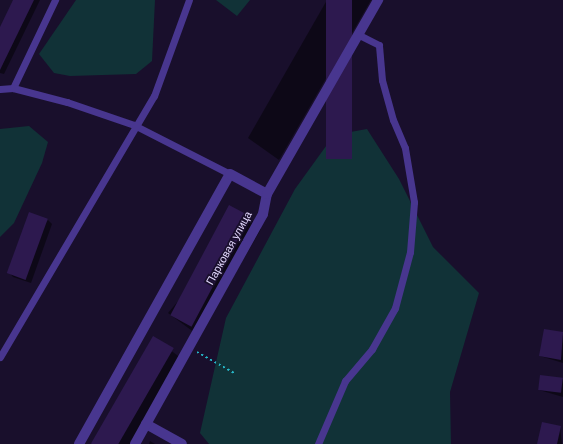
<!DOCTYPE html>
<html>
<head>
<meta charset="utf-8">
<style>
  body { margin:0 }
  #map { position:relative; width:563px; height:444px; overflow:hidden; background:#190f2c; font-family:"DM Sans",sans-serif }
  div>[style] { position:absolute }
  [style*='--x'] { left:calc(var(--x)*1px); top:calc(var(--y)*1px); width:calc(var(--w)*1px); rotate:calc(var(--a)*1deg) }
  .green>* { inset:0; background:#113237 }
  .shadow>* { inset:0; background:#0007 }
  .building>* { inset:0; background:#2d194f; transform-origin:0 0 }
  .path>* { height:2px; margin-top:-1px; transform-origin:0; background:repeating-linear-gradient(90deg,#26b6c7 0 2px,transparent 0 5px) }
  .service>* { height:7px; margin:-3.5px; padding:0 3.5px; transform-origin:3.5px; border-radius:3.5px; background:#48368f }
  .minor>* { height:10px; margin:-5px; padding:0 5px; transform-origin:5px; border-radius:5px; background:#48368f }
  span { translate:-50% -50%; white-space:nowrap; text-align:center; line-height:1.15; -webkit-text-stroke:3.5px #190f2c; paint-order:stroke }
  .street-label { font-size:11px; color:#e4daff }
</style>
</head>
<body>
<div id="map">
  <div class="green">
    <div style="clip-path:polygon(76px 0,155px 0,152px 61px,136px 74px,70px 76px,54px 73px,39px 54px)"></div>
    <div style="clip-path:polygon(216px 0,250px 0,237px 16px)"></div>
    <div style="clip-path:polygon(29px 126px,48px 142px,42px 163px,14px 223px,0 237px,0 129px)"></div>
    <div style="clip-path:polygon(367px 129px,399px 179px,433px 247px,479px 293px,450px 392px,451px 444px,209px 444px,200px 433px,226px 318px,295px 189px,334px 135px)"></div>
  </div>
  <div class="shadow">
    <div style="clip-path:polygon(14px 0,40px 0,4px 74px,0 73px,0 29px)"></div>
    <div style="clip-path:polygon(327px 0,371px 0,279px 160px,248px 138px)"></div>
    <div style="clip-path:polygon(249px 217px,261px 229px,199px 336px,168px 313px)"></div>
    <div style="clip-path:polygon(48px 220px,52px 224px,31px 283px,13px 277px,9px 272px)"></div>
    <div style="clip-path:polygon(545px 330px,563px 333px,563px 363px,540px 356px)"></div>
    <div style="clip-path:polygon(154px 338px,185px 361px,138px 444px,93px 444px)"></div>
    <div style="clip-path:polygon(563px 379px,563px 397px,539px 390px)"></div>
    <div style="clip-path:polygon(560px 427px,562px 444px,538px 444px)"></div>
    <div style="clip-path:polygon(150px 441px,155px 444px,149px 444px)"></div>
  </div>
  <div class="building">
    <div style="clip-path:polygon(13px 0,34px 0,0 70px,0 27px)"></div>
    <div style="left:326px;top:0;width:26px;height:159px"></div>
    <div style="left:229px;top:205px;width:24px;height:125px;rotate:28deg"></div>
    <div style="left:29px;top:212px;width:20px;height:65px;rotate:20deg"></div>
    <div style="clip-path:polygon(544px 329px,563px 332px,561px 360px,539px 356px)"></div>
    <div style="left:153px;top:336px;width:24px;height:124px;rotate:30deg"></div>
    <div style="left:540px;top:375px;width:23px;height:15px;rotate:7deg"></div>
    <div style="clip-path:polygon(542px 422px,561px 426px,557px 444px,537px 444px)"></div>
  </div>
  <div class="path">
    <div style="--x:197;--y:352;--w:43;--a:29.6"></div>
  </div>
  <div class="service">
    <div style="--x:13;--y:88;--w:98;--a:-64.5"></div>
    <div style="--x:0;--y:89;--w:13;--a:-4"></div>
    <div style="--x:13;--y:88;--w:56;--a:14.5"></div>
    <div style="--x:67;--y:102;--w:71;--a:18.9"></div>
    <div style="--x:134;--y:125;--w:108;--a:27"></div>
    <div style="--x:0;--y:357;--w:303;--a:-59.5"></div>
    <div style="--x:154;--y:96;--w:102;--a:-70"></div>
    <div style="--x:318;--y:444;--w:69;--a:-66.8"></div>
    <div style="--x:345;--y:381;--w:42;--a:-49.8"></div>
    <div style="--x:372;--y:349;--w:47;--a:-60.7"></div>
    <div style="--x:395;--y:308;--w:58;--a:-75"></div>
    <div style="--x:410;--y:252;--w:50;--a:-85.4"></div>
    <div style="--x:414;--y:202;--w:55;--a:-99.5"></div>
    <div style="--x:405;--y:148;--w:30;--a:-113"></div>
    <div style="--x:393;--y:120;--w:41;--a:-105.4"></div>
    <div style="--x:382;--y:80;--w:35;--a:-95"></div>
    <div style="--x:379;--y:45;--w:22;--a:-153"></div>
  </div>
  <div class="minor">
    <div style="--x:146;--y:424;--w:41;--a:29.1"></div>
    <div style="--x:79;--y:444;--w:309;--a:-60.8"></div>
    <div style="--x:230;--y:174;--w:42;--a:28.4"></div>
    <div style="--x:135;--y:444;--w:263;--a:-60.9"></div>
    <div style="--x:263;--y:214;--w:20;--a:-79"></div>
    <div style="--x:267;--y:194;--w:224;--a:-60.2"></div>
  </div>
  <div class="street-label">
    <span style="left:229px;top:248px;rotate:-61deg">Парковая улица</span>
  </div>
</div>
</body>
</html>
